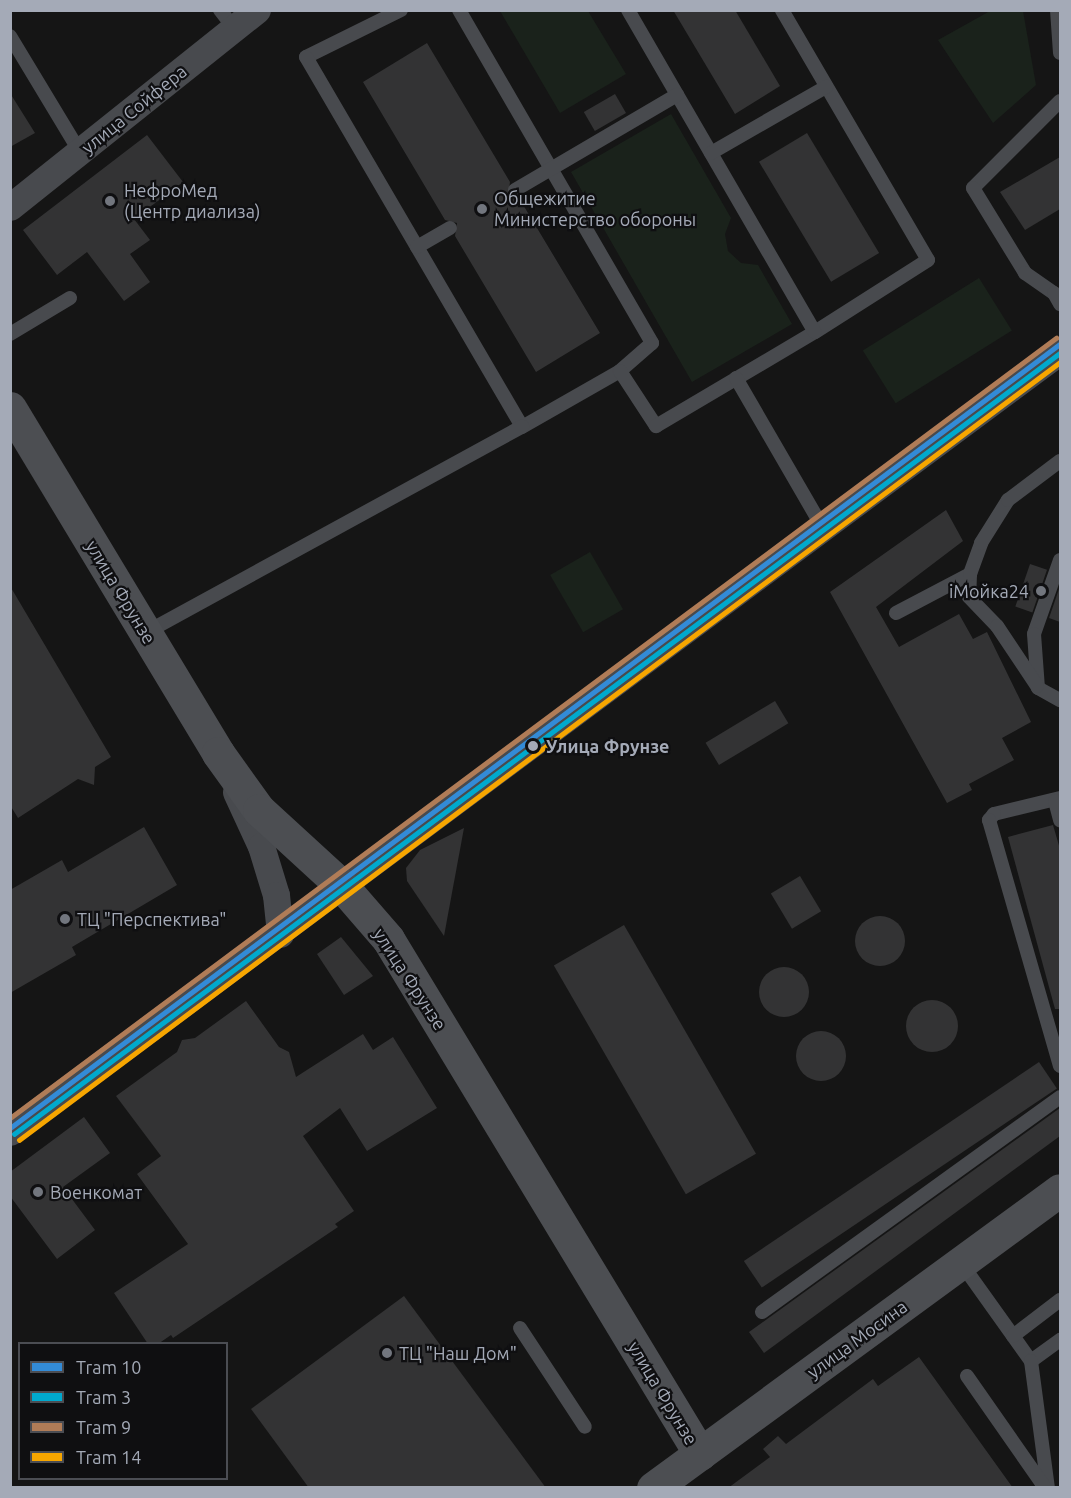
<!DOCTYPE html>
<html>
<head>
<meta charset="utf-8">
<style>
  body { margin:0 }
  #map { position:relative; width:1071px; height:1498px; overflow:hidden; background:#151515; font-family:Ubuntu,sans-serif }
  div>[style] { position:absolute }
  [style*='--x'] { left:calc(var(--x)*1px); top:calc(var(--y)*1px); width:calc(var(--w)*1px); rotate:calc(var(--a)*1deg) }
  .green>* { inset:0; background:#1a221b; transform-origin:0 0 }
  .building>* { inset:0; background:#333334; transform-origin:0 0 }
  .round { border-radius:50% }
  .lane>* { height:14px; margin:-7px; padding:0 7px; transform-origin:7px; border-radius:7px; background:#484a4e }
  .street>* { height:27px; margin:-13.5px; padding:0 13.5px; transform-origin:13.5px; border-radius:13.5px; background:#484a4e }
  .secondary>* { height:33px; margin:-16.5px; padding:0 16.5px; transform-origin:16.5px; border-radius:16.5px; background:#4c4e52 }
  .tram-1>* { height:4.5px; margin:-2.25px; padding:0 2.25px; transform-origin:2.25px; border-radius:2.25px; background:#338bd7 }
  .tram-2>* { height:4.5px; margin:-2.25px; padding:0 2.25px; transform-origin:2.25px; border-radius:2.25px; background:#00a9ce }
  .tram-3>* { height:4.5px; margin:-2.25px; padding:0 2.25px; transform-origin:2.25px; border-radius:2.25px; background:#b07c57 }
  .tram-4>* { height:4.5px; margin:-2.25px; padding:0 2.25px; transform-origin:2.25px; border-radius:2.25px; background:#f7a600 }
  .dots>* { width:16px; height:16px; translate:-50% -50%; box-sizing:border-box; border:3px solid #0f0f11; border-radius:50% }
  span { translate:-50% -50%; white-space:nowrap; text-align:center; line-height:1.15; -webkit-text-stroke:4.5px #0f0f11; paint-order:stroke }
  .street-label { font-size:18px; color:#a4aab7 }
  .poi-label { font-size:18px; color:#a4aab7 }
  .left { translate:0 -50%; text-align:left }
  .right { translate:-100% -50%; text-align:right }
  .stop-label { font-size:18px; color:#a4aab7; font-weight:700 }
  .frame { position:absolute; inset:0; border:12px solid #a4aab7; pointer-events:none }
  .legend { position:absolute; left:18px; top:1342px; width:210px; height:138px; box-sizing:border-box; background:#0f0f11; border:2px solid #4b4d53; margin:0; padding:8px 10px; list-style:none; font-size:18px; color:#a4aab7 }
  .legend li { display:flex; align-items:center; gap:12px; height:30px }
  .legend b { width:30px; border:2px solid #4b4d53 }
</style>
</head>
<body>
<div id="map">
  <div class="green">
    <div style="clip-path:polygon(500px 11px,588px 11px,626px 74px,560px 113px)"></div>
    <div style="clip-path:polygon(990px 11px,1023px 11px,1036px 85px,993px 123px,938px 40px)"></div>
    <div style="clip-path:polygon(671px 114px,731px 218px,725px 234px,728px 251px,741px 263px,758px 265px,792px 324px,692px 382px,571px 172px)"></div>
    <div style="left:979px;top:278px;width:62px;height:137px;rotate:58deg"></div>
    <div style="left:590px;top:552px;width:66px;height:46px;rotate:60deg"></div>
  </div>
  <div class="building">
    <div style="clip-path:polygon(673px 10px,735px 10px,780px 86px,735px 114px)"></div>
    <div style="clip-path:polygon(427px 43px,510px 182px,508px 195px,519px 198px,600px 333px,536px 372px,455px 236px,457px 223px,445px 220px,363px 82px)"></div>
    <div style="clip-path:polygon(10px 93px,35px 133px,10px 147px)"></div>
    <div style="left:615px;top:94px;width:22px;height:36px;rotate:60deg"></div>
    <div style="left:807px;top:133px;width:140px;height:56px;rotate:59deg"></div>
    <div style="clip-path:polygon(147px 135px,183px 182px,134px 219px,150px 240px,130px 254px,150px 282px,124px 301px,87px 252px,57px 275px,23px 230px)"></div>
    <div style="clip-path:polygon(1060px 157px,1060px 209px,1025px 230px,1000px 192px)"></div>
    <div style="clip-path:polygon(946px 510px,963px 541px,876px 607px,899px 647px,959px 614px,973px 639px,987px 632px,1031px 722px,1002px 738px,1014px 760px,969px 784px,972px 790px,947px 803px,830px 592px)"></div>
    <div style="left:1030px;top:564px;width:18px;height:45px;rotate:19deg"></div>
    <div style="clip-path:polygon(10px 586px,111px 757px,95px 767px,94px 785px,78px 779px,18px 818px,10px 805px)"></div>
    <div style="clip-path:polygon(1060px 586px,1060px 622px,1049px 618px)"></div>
    <div style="left:775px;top:701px;width:26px;height:81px;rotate:59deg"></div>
    <div style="clip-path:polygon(1053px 825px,1060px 849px,1060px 1009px,1055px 1009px,1008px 837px)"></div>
    <div style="clip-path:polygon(144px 827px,177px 885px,72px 947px,76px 955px,10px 993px,10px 890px,62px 860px,68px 872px)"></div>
    <div style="clip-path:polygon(464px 828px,444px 936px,407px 881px,406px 868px,420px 850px)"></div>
    <div style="left:800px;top:876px;width:41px;height:34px;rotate:59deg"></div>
    <div class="round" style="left:855px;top:916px;width:50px;height:50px"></div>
    <div style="left:624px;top:925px;width:264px;height:81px;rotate:60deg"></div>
    <div style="clip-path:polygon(341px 937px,373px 976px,344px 995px,317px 954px)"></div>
    <div class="round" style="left:759px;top:967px;width:50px;height:50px"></div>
    <div class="round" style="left:906px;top:1000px;width:52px;height:52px"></div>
    <div style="clip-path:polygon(246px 1001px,279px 1047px,289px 1052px,296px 1077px,363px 1034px,373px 1050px,393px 1037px,437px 1108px,367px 1151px,340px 1108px,303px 1136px,354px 1211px,335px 1224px,338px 1227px,173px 1338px,171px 1335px,158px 1344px,148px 1344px,114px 1293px,188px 1244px,137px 1174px,161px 1156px,116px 1096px,177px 1052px,182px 1040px,195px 1038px)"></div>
    <div class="round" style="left:796px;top:1031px;width:50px;height:50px"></div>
    <div style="left:1039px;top:1062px;width:32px;height:356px;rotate:56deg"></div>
    <div style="clip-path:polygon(1060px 1108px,1060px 1136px,764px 1353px,749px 1332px)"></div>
    <div style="clip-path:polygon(84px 1117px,110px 1153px,63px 1187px,95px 1230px,57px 1259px,10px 1196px,10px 1172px)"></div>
    <div style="clip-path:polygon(404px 1296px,546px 1488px,309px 1488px,251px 1409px)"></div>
    <div style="clip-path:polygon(919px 1357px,1013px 1488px,728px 1488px,770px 1457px,763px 1449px,778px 1436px,786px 1444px,873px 1379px,878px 1386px)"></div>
  </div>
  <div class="lane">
    <div style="--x:220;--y:10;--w:23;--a:52"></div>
    <div style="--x:401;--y:10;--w:106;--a:153.7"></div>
    <div style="--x:306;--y:57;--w:428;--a:59.7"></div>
    <div style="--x:522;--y:427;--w:113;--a:-29.7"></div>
    <div style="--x:459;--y:10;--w:385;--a:59.9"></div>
    <div style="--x:652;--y:343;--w:43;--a:138.8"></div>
    <div style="--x:620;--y:371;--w:66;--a:56.8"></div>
    <div style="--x:656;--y:426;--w:185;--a:-30.6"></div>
    <div style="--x:815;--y:332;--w:134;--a:-32.5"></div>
    <div style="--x:928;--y:260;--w:290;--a:-120.3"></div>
    <div style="--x:628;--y:10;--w:372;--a:59.9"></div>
    <div style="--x:1057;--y:10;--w:43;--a:86"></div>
    <div style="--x:10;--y:36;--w:135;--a:58.9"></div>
    <div style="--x:1060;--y:101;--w:123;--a:135"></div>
    <div style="--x:973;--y:188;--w:100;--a:58.5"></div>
    <div style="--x:1025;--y:273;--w:35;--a:35"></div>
    <div style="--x:1054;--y:293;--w:13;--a:61"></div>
    <div style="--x:711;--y:153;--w:133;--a:-29.9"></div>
    <div style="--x:515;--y:190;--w:188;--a:-30.4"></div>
    <div style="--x:417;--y:247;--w:38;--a:-30"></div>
    <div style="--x:10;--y:334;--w:70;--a:-31"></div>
    <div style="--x:736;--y:378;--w:173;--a:59.9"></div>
    <div style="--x:1060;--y:560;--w:78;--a:109.4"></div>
    <div style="--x:1034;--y:634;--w:54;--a:85.8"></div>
    <div style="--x:1038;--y:688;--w:25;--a:29"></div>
    <div style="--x:970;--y:574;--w:23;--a:92"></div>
    <div style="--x:969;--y:597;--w:40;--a:46"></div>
    <div style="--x:997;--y:626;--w:72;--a:56.3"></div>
    <div style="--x:896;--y:613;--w:84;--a:-27.8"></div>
    <div style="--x:970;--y:574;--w:33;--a:-70"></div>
    <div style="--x:981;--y:543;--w:51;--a:-57.9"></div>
    <div style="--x:1008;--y:500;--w:65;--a:-36.9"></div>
    <div style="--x:145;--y:633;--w:430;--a:-28.7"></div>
    <div style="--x:1060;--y:798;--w:68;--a:166.4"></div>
    <div style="--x:994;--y:814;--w:8;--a:130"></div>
    <div style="--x:989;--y:820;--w:256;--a:73.9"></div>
    <div style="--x:1055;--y:801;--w:20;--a:75"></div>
    <div style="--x:961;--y:1263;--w:120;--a:54.5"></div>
    <div style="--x:1031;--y:1361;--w:36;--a:-36"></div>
    <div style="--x:762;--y:1312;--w:367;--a:-35.8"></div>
    <div style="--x:520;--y:1328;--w:118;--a:56.7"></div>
    <div style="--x:1013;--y:1336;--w:59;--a:-37.5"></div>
    <div style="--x:1031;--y:1361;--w:128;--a:82.4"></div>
    <div style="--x:967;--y:1376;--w:136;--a:55.1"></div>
  </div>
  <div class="street">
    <div style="--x:10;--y:207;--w:316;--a:-38.6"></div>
    <div style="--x:236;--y:792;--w:60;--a:65.2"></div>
    <div style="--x:261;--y:846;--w:51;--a:73"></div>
    <div style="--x:276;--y:895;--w:39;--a:84"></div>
    <div style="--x:10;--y:1132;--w:1309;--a:-36.64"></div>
  </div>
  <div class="secondary">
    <div style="--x:10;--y:408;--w:403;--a:58.9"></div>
    <div style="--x:218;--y:753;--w:70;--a:54.3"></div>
    <div style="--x:259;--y:810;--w:114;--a:42.5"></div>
    <div style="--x:343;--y:887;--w:69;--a:49.1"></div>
    <div style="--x:388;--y:939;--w:602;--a:58.79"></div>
    <div style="--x:653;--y:1488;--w:504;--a:-36.21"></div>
  </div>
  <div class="tram-1">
    <div style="--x:10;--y:1128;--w:1310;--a:-36.75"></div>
  </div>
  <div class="tram-2">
    <div style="--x:14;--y:1134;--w:1305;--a:-36.75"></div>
  </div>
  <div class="tram-3">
    <div style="--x:10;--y:1118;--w:1305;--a:-36.71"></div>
  </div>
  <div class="tram-4">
    <div style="--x:19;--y:1140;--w:1300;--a:-36.77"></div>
  </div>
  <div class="dots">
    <div style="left:110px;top:201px;background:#72767e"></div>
    <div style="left:482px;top:209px;background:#72767e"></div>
    <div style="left:1041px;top:591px;background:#72767e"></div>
    <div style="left:533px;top:746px;background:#a4aab7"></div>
    <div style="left:65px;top:919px;background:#72767e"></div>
    <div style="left:38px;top:1192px;background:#72767e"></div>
    <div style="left:387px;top:1353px;background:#72767e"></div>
  </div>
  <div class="street-label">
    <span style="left:134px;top:109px;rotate:-39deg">улица Сойфера</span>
    <span style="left:121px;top:592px;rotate:59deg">улица Фрунзе</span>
    <span style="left:410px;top:979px;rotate:57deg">улица Фрунзе</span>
    <span style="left:857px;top:1339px;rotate:-36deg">улица Мосина</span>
    <span style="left:663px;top:1393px;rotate:59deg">улица Фрунзе</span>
  </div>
  <div class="poi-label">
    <span class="left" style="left:124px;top:201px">НефроМед<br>(Центр диализа)</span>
    <span class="left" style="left:494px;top:209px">Общежитие<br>Министерство обороны</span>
    <span class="right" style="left:1029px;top:591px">iМойка24</span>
    <span class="left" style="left:77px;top:919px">ТЦ "Перспектива"</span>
    <span class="left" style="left:50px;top:1192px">Военкомат</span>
    <span class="left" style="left:399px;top:1353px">ТЦ "Наш Дом"</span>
  </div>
  <div class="stop-label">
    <span class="left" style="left:546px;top:746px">Улица Фрунзе</span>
  </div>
  <div class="frame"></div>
  <ul class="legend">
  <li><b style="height:8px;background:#338bd7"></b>Tram 10</li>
  <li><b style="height:8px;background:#00a9ce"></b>Tram 3</li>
  <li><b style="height:8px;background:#b07c57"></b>Tram 9</li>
  <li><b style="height:8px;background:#f7a600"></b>Tram 14</li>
  </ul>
</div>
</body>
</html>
